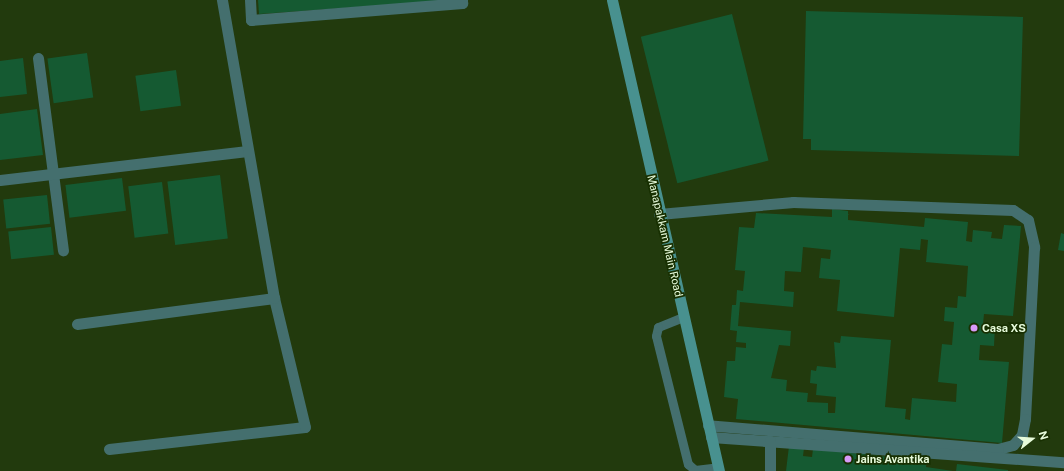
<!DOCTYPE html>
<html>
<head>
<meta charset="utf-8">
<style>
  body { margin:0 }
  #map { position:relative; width:1064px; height:471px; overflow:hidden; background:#223a0d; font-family:"Public Sans",sans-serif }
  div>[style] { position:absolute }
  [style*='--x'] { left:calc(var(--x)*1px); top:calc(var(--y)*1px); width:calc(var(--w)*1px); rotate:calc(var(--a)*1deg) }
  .building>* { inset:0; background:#155a32; transform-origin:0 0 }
  .service>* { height:9px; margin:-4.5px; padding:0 4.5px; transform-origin:4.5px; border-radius:4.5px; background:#446f6e }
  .minor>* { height:11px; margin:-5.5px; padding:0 5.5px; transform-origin:5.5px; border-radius:5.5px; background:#446f6e }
  .secondary>* { height:11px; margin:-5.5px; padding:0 5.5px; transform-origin:5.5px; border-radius:5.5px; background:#48918f }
  .dots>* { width:11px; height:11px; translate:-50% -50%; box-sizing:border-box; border:2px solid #183002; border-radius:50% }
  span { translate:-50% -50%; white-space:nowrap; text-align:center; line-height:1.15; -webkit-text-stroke:3.5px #183002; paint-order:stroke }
  .street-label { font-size:11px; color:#e7fbdb }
  .poi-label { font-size:11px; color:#e7fbdb; font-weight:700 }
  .left { translate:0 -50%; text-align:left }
  .north { position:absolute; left:1012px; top:419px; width:40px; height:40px; -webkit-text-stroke:3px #183002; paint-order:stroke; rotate:73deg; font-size:11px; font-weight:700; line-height:16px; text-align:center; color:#e7fbdb }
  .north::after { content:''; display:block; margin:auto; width:14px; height:18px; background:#e7fbdb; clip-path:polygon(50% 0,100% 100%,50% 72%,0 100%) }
</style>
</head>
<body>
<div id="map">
  <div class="building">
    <div style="clip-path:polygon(258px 0,442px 0,442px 1px,259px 14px)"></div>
    <div style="clip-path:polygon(806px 11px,1023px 17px,1019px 156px,811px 150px,811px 139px,803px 139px)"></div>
    <div style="left:732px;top:14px;width:151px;height:94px;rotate:76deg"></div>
    <div style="left:87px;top:53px;width:45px;height:40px;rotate:82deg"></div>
    <div style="clip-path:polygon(23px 58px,27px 94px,0 97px,0 61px)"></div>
    <div style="left:176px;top:70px;width:36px;height:41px;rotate:82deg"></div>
    <div style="clip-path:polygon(37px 109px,43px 155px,0 160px,0 114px)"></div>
    <div style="left:220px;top:175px;width:64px;height:53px;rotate:83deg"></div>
    <div style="left:122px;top:178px;width:33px;height:57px;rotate:83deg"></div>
    <div style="left:162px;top:182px;width:52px;height:34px;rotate:83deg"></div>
    <div style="left:47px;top:195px;width:29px;height:44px;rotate:84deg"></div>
    <div style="clip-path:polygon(evenodd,832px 209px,848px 211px,848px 220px,924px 227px,925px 218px,968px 222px,966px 241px,972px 242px,973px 230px,992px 232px,991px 238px,1002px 239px,1004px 225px,1021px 226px,1013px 316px,984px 314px,983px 324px,995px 325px,994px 346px,980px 345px,979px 360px,1009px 362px,1002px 443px,736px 419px,738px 399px,724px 397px,727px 361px,735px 361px,736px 347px,746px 348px,746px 343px,736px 342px,737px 331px,730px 330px,732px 305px,736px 305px,737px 290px,743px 291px,745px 271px,735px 270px,739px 227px,754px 228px,756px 213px,832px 217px,832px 209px,921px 239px,928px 240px,926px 262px,968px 266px,966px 297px,958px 296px,957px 308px,945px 307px,944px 321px,954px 322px,952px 345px,942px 344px,938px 382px,957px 384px,956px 402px,912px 398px,910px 420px,905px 419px,906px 409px,885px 407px,891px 340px,841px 336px,840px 343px,834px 342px,836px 368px,817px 366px,816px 371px,811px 370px,810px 383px,817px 384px,816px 395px,836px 397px,835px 413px,828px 413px,828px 403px,807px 402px,808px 393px,786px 391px,787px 380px,771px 378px,779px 345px,790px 346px,791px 331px,738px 326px,740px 302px,793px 307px,794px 292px,784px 291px,785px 271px,801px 272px,803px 247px,831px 250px,830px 259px,821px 258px,819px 278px,840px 280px,837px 311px,894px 317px,900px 248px,920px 250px,921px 239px)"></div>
    <div style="left:51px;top:227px;width:28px;height:43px;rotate:84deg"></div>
    <div style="clip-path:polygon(1061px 233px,1064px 234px,1064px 251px,1058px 250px)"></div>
    <div style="clip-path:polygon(789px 446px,804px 448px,803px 456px,812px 457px,813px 449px,927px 461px,926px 467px,953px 471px,786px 471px)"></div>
    <div style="clip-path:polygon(957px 464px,1008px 470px,1008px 471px,956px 471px)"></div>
  </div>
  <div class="service">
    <div style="--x:683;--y:317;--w:27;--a:158"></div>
    <div style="--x:658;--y:327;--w:9;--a:103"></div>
    <div style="--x:656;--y:336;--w:132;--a:76"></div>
    <div style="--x:688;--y:464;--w:9;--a:41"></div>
    <div style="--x:695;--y:470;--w:23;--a:-7"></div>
  </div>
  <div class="minor">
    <div style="--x:250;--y:0;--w:20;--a:87"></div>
    <div style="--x:251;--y:20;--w:212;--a:-4.6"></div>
    <div style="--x:462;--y:3;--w:3;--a:-90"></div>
    <div style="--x:38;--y:58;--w:194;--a:82.6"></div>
    <div style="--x:0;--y:180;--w:249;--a:-6.7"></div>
    <div style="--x:659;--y:214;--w:135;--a:-5.1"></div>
    <div style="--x:793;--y:202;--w:220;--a:2.1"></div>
    <div style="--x:1013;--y:210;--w:18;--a:34"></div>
    <div style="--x:1028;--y:220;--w:28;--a:77"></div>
    <div style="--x:1034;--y:247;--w:172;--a:93"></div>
    <div style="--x:1025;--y:419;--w:16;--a:101"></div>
    <div style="--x:1022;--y:435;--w:13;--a:132"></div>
    <div style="--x:1013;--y:445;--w:16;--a:165"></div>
    <div style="--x:998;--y:449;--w:291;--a:-175.3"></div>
    <div style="--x:77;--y:324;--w:199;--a:-7.5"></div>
    <div style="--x:711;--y:437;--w:354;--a:4.1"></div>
    <div style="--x:109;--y:449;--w:197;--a:-6.4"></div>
    <div style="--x:305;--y:427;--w:133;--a:-103.5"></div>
    <div style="--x:274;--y:298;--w:303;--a:-99.9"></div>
    <div style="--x:770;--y:471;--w:30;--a:-90"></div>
  </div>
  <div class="secondary">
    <div style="--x:612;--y:0;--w:483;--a:77.2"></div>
  </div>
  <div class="dots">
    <div style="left:974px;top:328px;background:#d89af8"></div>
    <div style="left:848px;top:459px;background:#d89af8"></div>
  </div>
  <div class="street-label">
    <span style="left:665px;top:236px;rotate:77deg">Manapakkam Main Road</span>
  </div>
  <div class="poi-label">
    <span class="left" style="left:982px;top:328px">Casa XS</span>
    <span class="left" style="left:856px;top:459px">Jains Avantika</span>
  </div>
  <div class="north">N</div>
</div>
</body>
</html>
